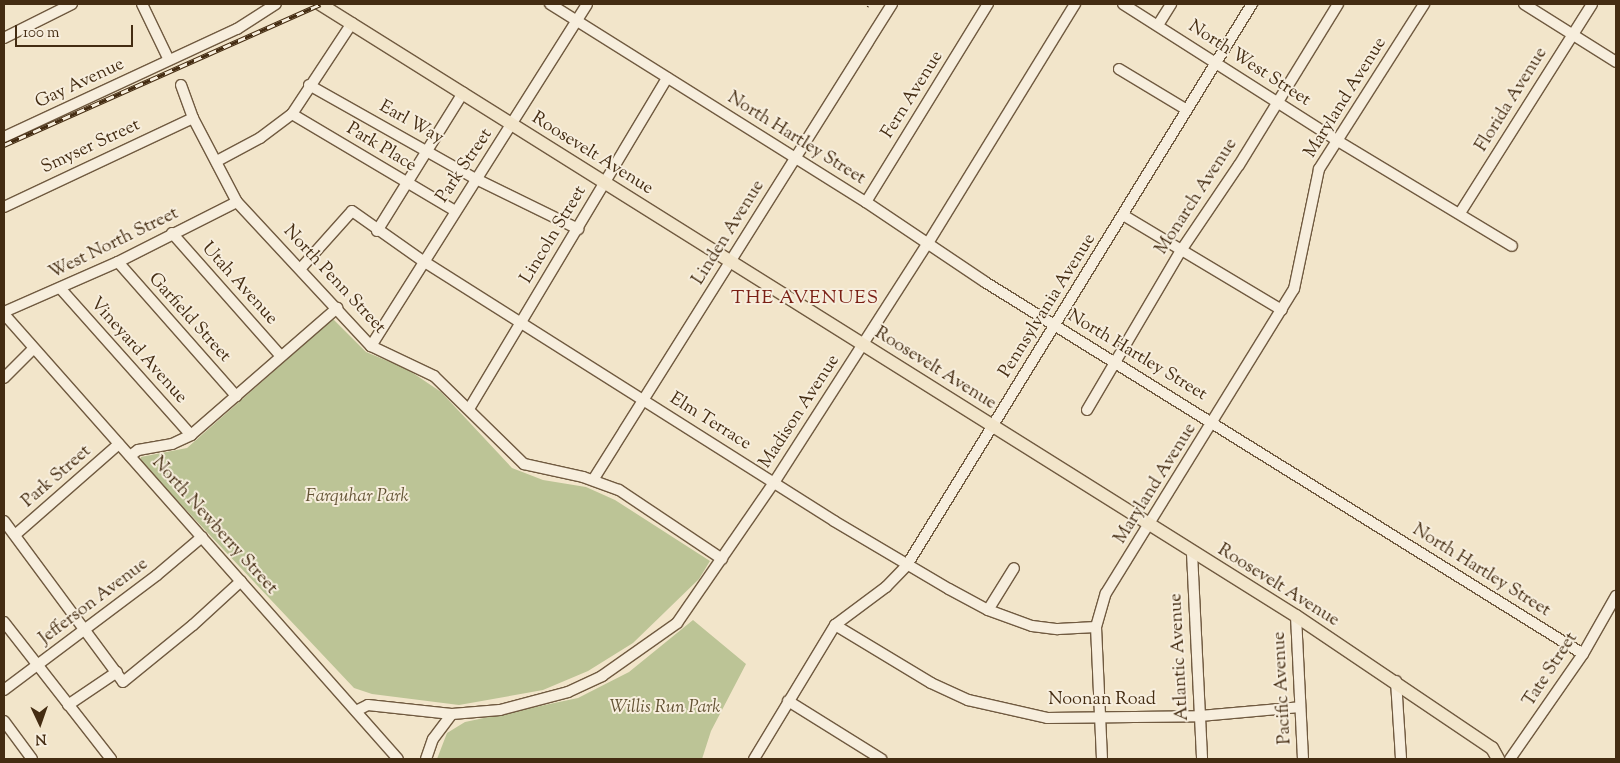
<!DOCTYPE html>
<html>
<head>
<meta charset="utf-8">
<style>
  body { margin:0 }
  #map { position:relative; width:1620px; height:763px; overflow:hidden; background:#f2e5ca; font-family:"Sorts Mill Goudy",serif }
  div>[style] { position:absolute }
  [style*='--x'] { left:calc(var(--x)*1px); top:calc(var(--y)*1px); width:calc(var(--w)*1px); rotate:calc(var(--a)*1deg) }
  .green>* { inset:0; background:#bcc496 }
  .roads { filter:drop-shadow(1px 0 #705a40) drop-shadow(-1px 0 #705a40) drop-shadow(0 1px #705a40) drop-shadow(0 -1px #705a40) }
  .minor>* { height:10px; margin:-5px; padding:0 5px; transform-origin:5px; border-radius:5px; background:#f7eedd }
  .major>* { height:12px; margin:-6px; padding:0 6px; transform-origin:6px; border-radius:6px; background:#f2e5ca }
  .rail>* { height:4.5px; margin-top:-2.25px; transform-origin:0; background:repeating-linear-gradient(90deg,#f7eedd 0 8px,#442c12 0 16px); box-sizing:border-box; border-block:1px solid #442c12 }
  span { translate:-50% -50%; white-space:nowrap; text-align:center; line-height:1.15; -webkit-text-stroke:4px #f7eedd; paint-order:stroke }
  .street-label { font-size:18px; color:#442c12 }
  .park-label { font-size:18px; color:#625233; font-style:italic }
  .neighbourhood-label { font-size:19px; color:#7a1f14; letter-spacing:1px }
  .frame { position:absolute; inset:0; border:5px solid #442c12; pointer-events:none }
  .north { position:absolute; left:15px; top:698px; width:50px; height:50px; -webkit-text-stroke:4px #f7eedd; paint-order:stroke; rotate:177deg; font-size:14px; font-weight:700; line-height:20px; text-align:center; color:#442c12 }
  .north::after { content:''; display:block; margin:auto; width:18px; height:22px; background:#442c12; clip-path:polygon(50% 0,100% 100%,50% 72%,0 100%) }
  .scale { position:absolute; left:15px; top:25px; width:118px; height:22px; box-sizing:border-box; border:2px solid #442c12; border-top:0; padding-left:6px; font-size:15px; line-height:18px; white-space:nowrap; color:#442c12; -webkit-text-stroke:4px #f7eedd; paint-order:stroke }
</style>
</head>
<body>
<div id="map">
  <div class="green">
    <div style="clip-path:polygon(333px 319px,366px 352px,407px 369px,441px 392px,512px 468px,543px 480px,586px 487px,615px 500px,710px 561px,699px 579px,633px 643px,588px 671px,543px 690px,459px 705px,372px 694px,354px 688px,140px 461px,141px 457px,187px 448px)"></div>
    <div style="clip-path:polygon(693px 620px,746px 664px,711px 731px,702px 759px,437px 759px,447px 733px,465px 722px,578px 698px,629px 672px)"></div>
  </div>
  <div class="roads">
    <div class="minor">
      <div style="--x:142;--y:4;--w:62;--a:64.3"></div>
      <div style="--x:550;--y:4;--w:373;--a:32.1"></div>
      <div style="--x:866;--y:202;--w:143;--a:33.9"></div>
      <div style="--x:985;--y:282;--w:704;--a:31.88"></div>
      <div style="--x:1123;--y:4;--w:255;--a:32.5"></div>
      <div style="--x:1338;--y:141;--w:203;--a:31.1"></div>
      <div style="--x:1524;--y:4;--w:109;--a:32.2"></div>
      <div style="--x:1158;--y:25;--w:25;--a:-58"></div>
      <div style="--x:4;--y:38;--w:76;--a:-26.6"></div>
      <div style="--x:1119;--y:69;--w:79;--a:31.1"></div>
      <div style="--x:181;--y:85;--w:35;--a:70"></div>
      <div style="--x:193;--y:118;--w:95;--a:62.4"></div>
      <div style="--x:237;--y:202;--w:197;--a:47.1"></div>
      <div style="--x:371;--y:346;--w:70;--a:25.5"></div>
      <div style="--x:434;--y:376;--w:126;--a:44.4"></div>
      <div style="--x:524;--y:464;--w:60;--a:12.4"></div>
      <div style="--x:583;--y:477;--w:38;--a:20"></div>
      <div style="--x:619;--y:490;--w:124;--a:33.8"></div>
      <div style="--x:309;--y:85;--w:192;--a:29.4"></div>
      <div style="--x:476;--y:179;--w:114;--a:26.1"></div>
      <div style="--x:292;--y:114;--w:188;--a:30.7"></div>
      <div style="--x:4;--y:137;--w:257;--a:-24.9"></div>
      <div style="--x:237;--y:29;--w:46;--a:-32.7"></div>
      <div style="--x:217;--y:161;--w:49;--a:-28.1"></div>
      <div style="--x:260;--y:138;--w:40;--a:-37"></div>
      <div style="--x:292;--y:114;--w:109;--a:-56.6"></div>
      <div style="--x:866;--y:202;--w:233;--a:-58.4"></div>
      <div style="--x:4;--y:207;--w:209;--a:-25.2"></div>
      <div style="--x:1460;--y:213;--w:247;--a:-57.7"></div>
      <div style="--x:1123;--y:215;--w:185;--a:30.9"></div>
      <div style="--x:377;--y:231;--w:163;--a:-58.1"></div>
      <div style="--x:172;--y:233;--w:164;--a:48.5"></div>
      <div style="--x:118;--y:262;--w:179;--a:48.6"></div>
      <div style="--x:301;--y:268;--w:76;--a:-48.2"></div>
      <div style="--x:352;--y:211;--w:87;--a:35.2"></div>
      <div style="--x:423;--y:261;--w:486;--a:32.3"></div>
      <div style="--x:834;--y:521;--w:134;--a:30.6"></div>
      <div style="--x:949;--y:589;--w:44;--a:28.3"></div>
      <div style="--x:988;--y:610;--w:47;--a:20"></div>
      <div style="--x:1032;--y:626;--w:26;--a:7"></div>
      <div style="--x:1058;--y:629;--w:38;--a:-3"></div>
      <div style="--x:60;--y:288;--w:197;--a:48.3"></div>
      <div style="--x:4;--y:312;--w:124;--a:-23.7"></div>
      <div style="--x:118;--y:262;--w:133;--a:-26.8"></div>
      <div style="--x:4;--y:314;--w:594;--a:48.48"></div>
      <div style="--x:371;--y:346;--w:404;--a:-57.7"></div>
      <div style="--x:4;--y:378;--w:41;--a:-45"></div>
      <div style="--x:469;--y:409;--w:386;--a:-59.1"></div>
      <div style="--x:1087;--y:410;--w:183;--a:-59.5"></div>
      <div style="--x:1180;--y:252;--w:105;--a:-55.9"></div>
      <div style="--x:1239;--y:165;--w:189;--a:-58.4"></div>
      <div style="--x:130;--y:456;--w:10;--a:-37"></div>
      <div style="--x:138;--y:450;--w:35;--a:-10"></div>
      <div style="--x:172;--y:444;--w:21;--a:-25"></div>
      <div style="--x:191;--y:435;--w:194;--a:-41"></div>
      <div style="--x:593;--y:480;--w:562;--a:-57.86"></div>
      <div style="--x:4;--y:521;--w:200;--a:53.5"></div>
      <div style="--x:123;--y:682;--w:90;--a:-39.2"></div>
      <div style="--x:193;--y:625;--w:65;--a:-42.5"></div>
      <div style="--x:15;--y:535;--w:138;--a:-41.2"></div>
      <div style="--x:1192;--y:553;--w:206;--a:87.2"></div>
      <div style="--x:988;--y:610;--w:49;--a:-58.2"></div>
      <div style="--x:1296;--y:616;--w:143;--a:87.2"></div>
      <div style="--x:4;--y:622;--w:174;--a:52"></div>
      <div style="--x:835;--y:625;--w:112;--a:31.1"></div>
      <div style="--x:931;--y:683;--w:41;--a:24.7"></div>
      <div style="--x:968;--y:700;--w:81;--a:12.8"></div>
      <div style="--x:1047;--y:718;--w:153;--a:-0.7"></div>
      <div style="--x:1200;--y:716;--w:100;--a:-5.1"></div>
      <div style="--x:1396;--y:681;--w:78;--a:86.3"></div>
      <div style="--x:4;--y:690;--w:191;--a:-36.9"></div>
      <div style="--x:157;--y:575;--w:59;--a:-40.2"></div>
      <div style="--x:788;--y:701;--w:110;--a:31.9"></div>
      <div style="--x:68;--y:705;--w:59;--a:-34"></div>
      <div style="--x:356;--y:711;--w:13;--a:-27"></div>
      <div style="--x:368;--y:705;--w:84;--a:6.1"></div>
      <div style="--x:452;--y:714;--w:48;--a:-4.8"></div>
      <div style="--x:500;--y:710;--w:70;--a:-14.8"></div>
      <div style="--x:568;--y:692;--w:38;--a:-25"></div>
      <div style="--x:602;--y:676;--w:92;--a:-35.2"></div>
      <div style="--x:677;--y:623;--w:173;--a:-55.4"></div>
      <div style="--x:775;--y:481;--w:283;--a:-57.3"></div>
      <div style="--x:928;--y:243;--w:281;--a:-58.4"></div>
      <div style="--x:4;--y:721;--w:47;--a:53.6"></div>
      <div style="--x:426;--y:759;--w:21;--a:-71"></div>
      <div style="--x:433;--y:739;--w:31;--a:-53"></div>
      <div style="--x:754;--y:759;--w:157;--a:-58.8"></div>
      <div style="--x:835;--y:625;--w:64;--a:-36.7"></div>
      <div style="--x:886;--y:587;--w:30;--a:-46"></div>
      <div style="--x:907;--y:565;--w:659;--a:-58.41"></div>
      <div style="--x:1102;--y:759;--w:132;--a:-92.6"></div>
      <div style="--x:1096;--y:627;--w:35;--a:-74"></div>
      <div style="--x:1106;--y:593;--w:357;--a:-58.3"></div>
      <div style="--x:1294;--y:289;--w:123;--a:-78.2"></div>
      <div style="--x:1319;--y:169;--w:196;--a:-57.5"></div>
      <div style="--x:1510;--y:759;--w:128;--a:-55.2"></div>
      <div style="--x:1583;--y:654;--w:67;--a:-60.4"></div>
    </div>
    <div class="major">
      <div style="--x:320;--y:4;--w:1152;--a:32.09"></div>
      <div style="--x:1296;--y:616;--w:236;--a:34"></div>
      <div style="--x:1492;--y:748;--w:13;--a:61"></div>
    </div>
  </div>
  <div class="rail">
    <div style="--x:868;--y:4;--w:2;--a:27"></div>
    <div style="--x:4;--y:145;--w:346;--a:-24"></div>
  </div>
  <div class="street-label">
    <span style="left:1249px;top:64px;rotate:33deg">North West Street</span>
    <span style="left:80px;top:84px;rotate:-25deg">Gay Avenue</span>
    <span style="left:913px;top:95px;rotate:-58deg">Fern Avenue</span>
    <span style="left:1346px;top:98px;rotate:-58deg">Maryland Avenue</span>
    <span style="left:1512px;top:100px;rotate:-58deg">Florida Avenue</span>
    <span style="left:411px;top:123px;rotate:29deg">Earl Way</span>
    <span style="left:796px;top:139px;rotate:32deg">North Hartley Street</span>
    <span style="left:91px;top:147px;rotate:-25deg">Smyser Street</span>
    <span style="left:381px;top:148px;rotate:31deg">Park Place</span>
    <span style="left:592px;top:154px;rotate:32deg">Roosevelt Avenue</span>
    <span style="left:465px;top:166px;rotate:-56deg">Park Street</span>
    <span style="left:1197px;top:197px;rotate:-57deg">Monarch Avenue</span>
    <span style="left:729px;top:233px;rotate:-58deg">Linden Avenue</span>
    <span style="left:554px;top:235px;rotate:-59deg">Lincoln Street</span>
    <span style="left:114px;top:244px;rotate:-26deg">West North Street</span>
    <span style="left:334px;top:280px;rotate:47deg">North Penn Street</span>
    <span style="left:239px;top:284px;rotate:48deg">Utah Avenue</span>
    <span style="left:1048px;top:306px;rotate:-58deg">Pennsylvania Avenue</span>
    <span style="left:189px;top:318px;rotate:48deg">Garfield Street</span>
    <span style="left:138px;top:351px;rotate:48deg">Vineyard Avenue</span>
    <span style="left:1137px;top:356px;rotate:31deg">North Hartley Street</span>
    <span style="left:935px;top:369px;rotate:32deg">Roosevelt Avenue</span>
    <span style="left:800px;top:412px;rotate:-57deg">Madison Avenue</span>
    <span style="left:710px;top:422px;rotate:32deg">Elm Terrace</span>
    <span style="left:57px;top:477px;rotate:-41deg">Park Street</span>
    <span style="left:1156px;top:484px;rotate:-58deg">Maryland Avenue</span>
    <span style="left:214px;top:526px;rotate:48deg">North Newberry Street</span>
    <span style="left:1481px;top:571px;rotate:32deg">North Hartley Street</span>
    <span style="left:1278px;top:586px;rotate:32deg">Roosevelt Avenue</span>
    <span style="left:94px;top:602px;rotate:-37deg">Jefferson Avenue</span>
    <span style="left:1180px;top:657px;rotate:-93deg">Atlantic Avenue</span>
    <span style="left:1551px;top:670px;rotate:-57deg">Tate Street</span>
    <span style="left:1283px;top:688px;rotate:-93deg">Pacific Avenue</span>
    <span style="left:1102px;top:700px">Noonan Road</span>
  </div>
  <div class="park-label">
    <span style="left:357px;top:497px">Farquhar Park</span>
    <span style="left:665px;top:708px">Willis Run Park</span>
  </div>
  <div class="neighbourhood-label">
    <span style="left:805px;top:299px">THE AVENUES</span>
  </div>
  <div class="frame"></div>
  <div class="north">N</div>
  <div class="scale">100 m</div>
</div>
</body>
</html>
